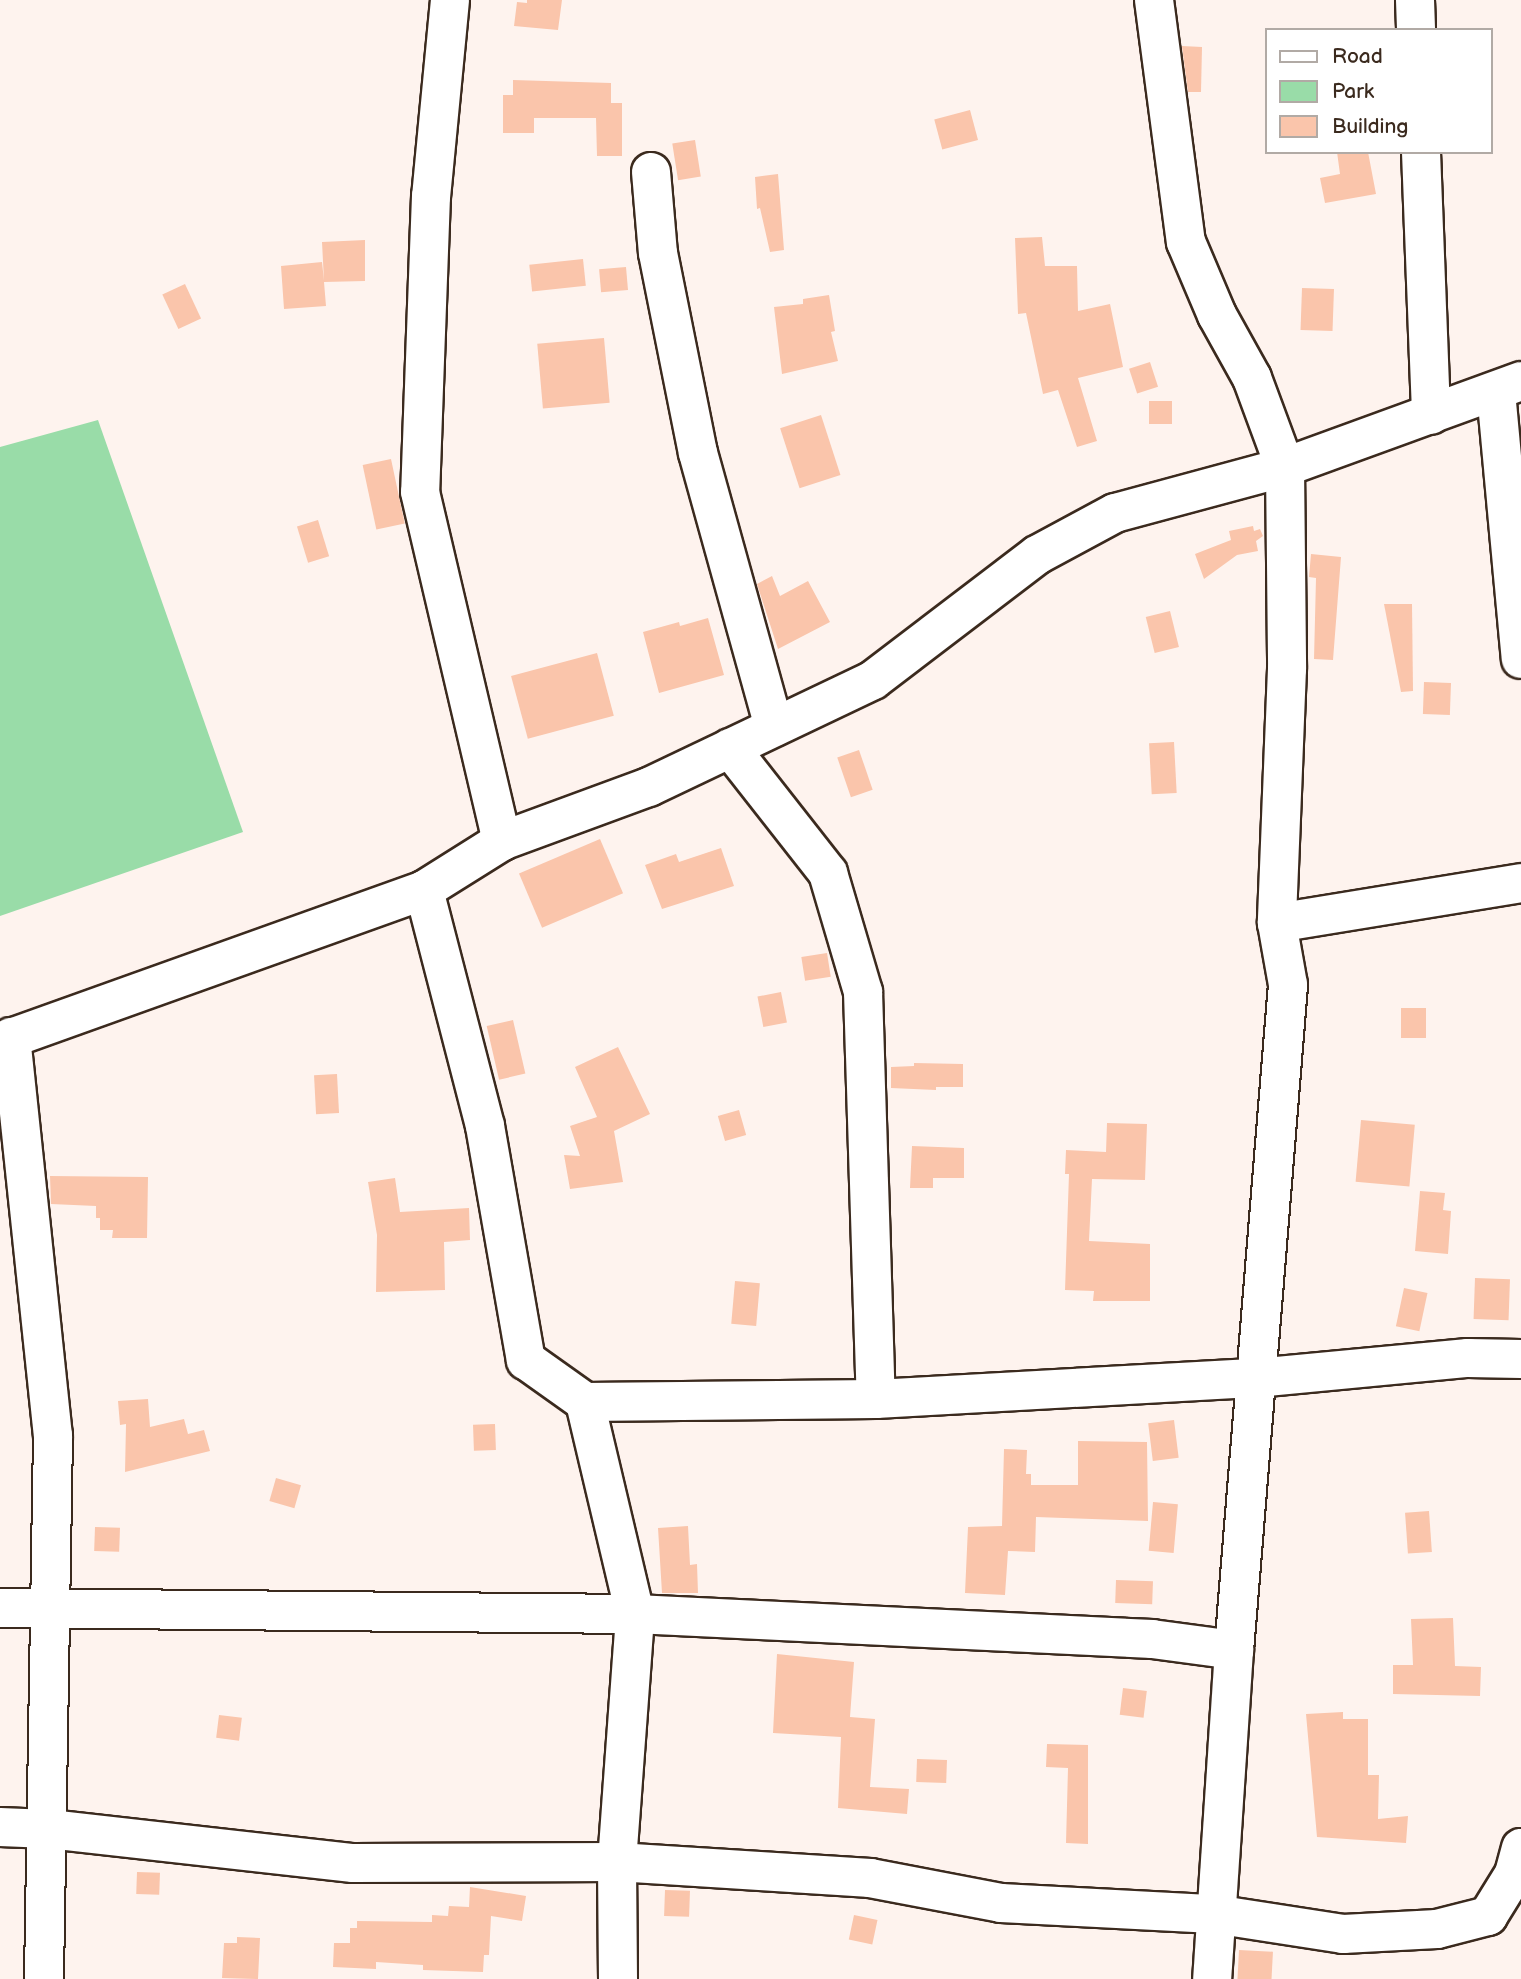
<!DOCTYPE html>
<html>
<head>
<meta charset="utf-8">
<style>
  body { margin:0 }
  #map { position:relative; width:1521px; height:1979px; overflow:hidden; background:#fef3ee; font-family:"Balsamiq Sans",sans-serif }
  div>[style] { position:absolute }
  [style*='--x'] { left:calc(var(--x)*1px); top:calc(var(--y)*1px); width:calc(var(--w)*1px); rotate:calc(var(--a)*1deg) }
  .green>* { inset:0; background:#99dca8 }
  .building>* { inset:0; background:#fac5ab; transform-origin:0 0 }
  .roads { filter:drop-shadow(2px 0 #3b2a1e) drop-shadow(-2px 0 #3b2a1e) drop-shadow(0 2px #3b2a1e) drop-shadow(0 -2px #3b2a1e) }
  .minor>* { height:38px; margin:-19px; padding:0 19px; transform-origin:19px; border-radius:19px; background:#fff }
  span { translate:-50% -50%; white-space:nowrap; text-align:center; line-height:1.15; -webkit-text-stroke:5px #fff; paint-order:stroke }
  .legend { position:absolute; left:1265px; top:28px; width:228px; height:126px; box-sizing:border-box; background:#fff; border:2px solid #b1aaa5; margin:0; padding:9px 12px; list-style:none; font-size:21px; color:#3b2a1e }
  .legend li { display:flex; align-items:center; gap:14px; height:35px }
  .legend b { width:35px; border:2px solid #b1aaa5 }
</style>
</head>
<body>
<div id="map">
  <div class="green">
    <div style="clip-path:polygon(98px 420px,243px 832px,0 916px,0 447px)"></div>
  </div>
  <div class="building">
    <div style="clip-path:polygon(527px 0,562px 0,558px 30px,514px 26px,517px 2px,527px 3px)"></div>
    <div style="clip-path:polygon(1182px 46px,1202px 47px,1201px 92px,1188px 92px)"></div>
    <div style="clip-path:polygon(513px 80px,611px 83px,611px 103px,622px 103px,622px 156px,597px 156px,596px 118px,534px 118px,534px 133px,503px 133px,503px 95px,513px 95px)"></div>
    <div style="left:970px;top:110px;width:31px;height:37px;rotate:75deg"></div>
    <div style="left:695px;top:140px;width:37px;height:23px;rotate:81deg"></div>
    <div style="clip-path:polygon(1337px 152px,1368px 152px,1376px 194px,1325px 203px,1320px 178px,1340px 174px)"></div>
    <div style="clip-path:polygon(778px 174px,784px 250px,770px 252px,760px 208px,757px 209px,755px 177px)"></div>
    <div style="clip-path:polygon(1042px 237px,1045px 266px,1077px 266px,1078px 311px,1110px 304px,1123px 367px,1078px 378px,1097px 441px,1077px 447px,1058px 390px,1043px 394px,1026px 313px,1018px 314px,1015px 238px)"></div>
    <div style="clip-path:polygon(365px 240px,365px 281px,324px 282px,326px 306px,284px 309px,281px 266px,322px 262px,324px 281px,322px 242px)"></div>
    <div style="left:583px;top:259px;width:27px;height:54px;rotate:84deg"></div>
    <div style="left:626px;top:267px;width:23px;height:27px;rotate:85deg"></div>
    <div style="left:185px;top:284px;width:38px;height:25px;rotate:65deg"></div>
    <div style="left:1302px;top:288px;width:32px;height:42px;rotate:2deg"></div>
    <div style="clip-path:polygon(829px 295px,835px 331px,831px 332px,838px 361px,782px 374px,774px 307px,803px 304px,803px 299px)"></div>
    <div style="left:604px;top:338px;width:65px;height:67px;rotate:85deg"></div>
    <div style="left:1150px;top:362px;width:26px;height:22px;rotate:72deg"></div>
    <div style="left:1149px;top:401px;width:23px;height:23px"></div>
    <div style="left:821px;top:415px;width:63px;height:43px;rotate:72deg"></div>
    <div style="left:391px;top:459px;width:66px;height:29px;rotate:78deg"></div>
    <div style="left:318px;top:520px;width:38px;height:22px;rotate:73deg"></div>
    <div style="clip-path:polygon(1253px 526px,1254px 531px,1260px 529px,1263px 536px,1256px 541px,1258px 551px,1237px 555px,1204px 579px,1195px 554px,1231px 540px,1229px 531px)"></div>
    <div style="clip-path:polygon(1311px 554px,1341px 557px,1333px 660px,1314px 659px,1316px 578px,1309px 577px)"></div>
    <div style="clip-path:polygon(772px 576px,780px 596px,808px 581px,830px 622px,778px 649px,757px 584px)"></div>
    <div style="clip-path:polygon(1384px 604px,1412px 604px,1413px 691px,1401px 692px)"></div>
    <div style="left:1170px;top:611px;width:37px;height:25px;rotate:76deg"></div>
    <div style="clip-path:polygon(708px 618px,724px 675px,659px 693px,643px 632px,679px 622px,680px 626px)"></div>
    <div style="left:597px;top:653px;width:65px;height:89px;rotate:75deg"></div>
    <div style="left:1424px;top:682px;width:27px;height:32px;rotate:2deg"></div>
    <div style="left:1174px;top:742px;width:51px;height:25px;rotate:87deg"></div>
    <div style="left:859px;top:750px;width:42px;height:23px;rotate:71deg"></div>
    <div style="left:600px;top:839px;width:59px;height:88px;rotate:67deg"></div>
    <div style="clip-path:polygon(721px 848px,734px 886px,662px 909px,645px 865px,676px 854px,679px 862px)"></div>
    <div style="left:827px;top:953px;width:24px;height:26px;rotate:81deg"></div>
    <div style="left:781px;top:992px;width:31px;height:24px;rotate:79deg"></div>
    <div style="left:1401px;top:1008px;width:25px;height:30px"></div>
    <div style="left:513px;top:1020px;width:55px;height:27px;rotate:77deg"></div>
    <div style="clip-path:polygon(618px 1047px,650px 1114px,614px 1131px,623px 1182px,570px 1189px,564px 1155px,580px 1156px,570px 1126px,597px 1117px,575px 1067px)"></div>
    <div style="clip-path:polygon(914px 1063px,963px 1064px,963px 1087px,936px 1087px,936px 1090px,891px 1088px,891px 1067px,914px 1066px)"></div>
    <div style="left:337px;top:1074px;width:39px;height:23px;rotate:87deg"></div>
    <div style="left:739px;top:1110px;width:26px;height:22px;rotate:74deg"></div>
    <div style="left:1361px;top:1120px;width:54px;height:62px;rotate:5deg"></div>
    <div style="clip-path:polygon(1107px 1123px,1147px 1124px,1145px 1180px,1092px 1179px,1089px 1241px,1150px 1244px,1150px 1301px,1093px 1301px,1094px 1291px,1065px 1290px,1069px 1174px,1065px 1174px,1066px 1150px,1106px 1152px)"></div>
    <div style="clip-path:polygon(912px 1146px,964px 1148px,964px 1178px,933px 1178px,933px 1188px,910px 1188px)"></div>
    <div style="clip-path:polygon(50px 1176px,148px 1177px,147px 1238px,112px 1238px,113px 1230px,100px 1230px,100px 1218px,96px 1218px,96px 1206px,51px 1204px)"></div>
    <div style="clip-path:polygon(395px 1178px,400px 1212px,469px 1208px,470px 1240px,444px 1242px,445px 1290px,376px 1292px,377px 1235px,368px 1182px)"></div>
    <div style="clip-path:polygon(1420px 1191px,1445px 1193px,1443px 1210px,1451px 1211px,1448px 1254px,1415px 1251px)"></div>
    <div style="left:1475px;top:1278px;width:35px;height:41px;rotate:2deg"></div>
    <div style="left:735px;top:1281px;width:25px;height:43px;rotate:5deg"></div>
    <div style="left:1404px;top:1288px;width:24px;height:39px;rotate:12deg"></div>
    <div style="clip-path:polygon(148px 1399px,150px 1427px,184px 1419px,188px 1434px,204px 1430px,210px 1451px,125px 1472px,126px 1424px,120px 1425px,118px 1401px)"></div>
    <div style="left:1174px;top:1420px;width:38px;height:26px;rotate:83deg"></div>
    <div style="left:495px;top:1424px;width:26px;height:22px;rotate:88deg"></div>
    <div style="clip-path:polygon(1078px 1441px,1147px 1442px,1148px 1521px,1036px 1517px,1035px 1552px,1008px 1551px,1005px 1595px,965px 1593px,968px 1527px,1002px 1526px,1004px 1449px,1027px 1450px,1026px 1474px,1031px 1474px,1031px 1485px,1078px 1485px)"></div>
    <div style="left:276px;top:1478px;width:26px;height:24px;rotate:16deg"></div>
    <div style="left:1153px;top:1502px;width:25px;height:49px;rotate:5deg"></div>
    <div style="left:1429px;top:1511px;width:41px;height:24px;rotate:86deg"></div>
    <div style="clip-path:polygon(688px 1526px,690px 1565px,697px 1564px,698px 1593px,662px 1593px,658px 1528px)"></div>
    <div style="left:95px;top:1527px;width:25px;height:24px;rotate:2deg"></div>
    <div style="left:1116px;top:1580px;width:37px;height:23px;rotate:2deg"></div>
    <div style="clip-path:polygon(1453px 1618px,1455px 1666px,1481px 1667px,1480px 1696px,1393px 1694px,1393px 1665px,1413px 1665px,1411px 1619px)"></div>
    <div style="clip-path:polygon(777px 1654px,854px 1662px,850px 1717px,875px 1719px,870px 1787px,909px 1789px,907px 1814px,838px 1808px,841px 1737px,773px 1733px)"></div>
    <div style="left:1123px;top:1688px;width:24px;height:27px;rotate:7deg"></div>
    <div style="clip-path:polygon(1343px 1712px,1343px 1719px,1368px 1719px,1368px 1775px,1379px 1775px,1378px 1819px,1408px 1816px,1406px 1843px,1317px 1837px,1306px 1714px)"></div>
    <div style="left:219px;top:1715px;width:23px;height:23px;rotate:7deg"></div>
    <div style="clip-path:polygon(1047px 1744px,1088px 1745px,1088px 1844px,1066px 1843px,1068px 1768px,1046px 1767px)"></div>
    <div style="left:917px;top:1759px;width:30px;height:23px;rotate:2deg"></div>
    <div style="left:137px;top:1872px;width:23px;height:22px;rotate:2deg"></div>
    <div style="clip-path:polygon(470px 1887px,526px 1896px,522px 1921px,491px 1916px,489px 1955px,484px 1955px,483px 1972px,423px 1970px,423px 1965px,376px 1962px,376px 1969px,333px 1967px,334px 1943px,350px 1943px,350px 1928px,357px 1928px,357px 1921px,432px 1922px,432px 1915px,448px 1916px,449px 1906px,469px 1907px)"></div>
    <div style="left:665px;top:1890px;width:25px;height:26px;rotate:2deg"></div>
    <div style="left:854px;top:1915px;width:24px;height:25px;rotate:12deg"></div>
    <div style="clip-path:polygon(237px 1937px,260px 1938px,258px 1979px,222px 1978px,224px 1943px,237px 1943px)"></div>
    <div style="left:1239px;top:1950px;width:34px;height:29px;rotate:3deg"></div>
  </div>
  <div class="roads">
    <div class="minor">
      <div style="--x:450;--y:0;--w:197;--a:95.5"></div>
      <div style="--x:431;--y:196;--w:296;--a:92.1"></div>
      <div style="--x:420;--y:492;--w:359;--a:76.8"></div>
      <div style="--x:1154;--y:0;--w:244;--a:82.5"></div>
      <div style="--x:1186;--y:242;--w:79;--a:67"></div>
      <div style="--x:1217;--y:315;--w:72;--a:60.9"></div>
      <div style="--x:1252;--y:378;--w:95;--a:69.7"></div>
      <div style="--x:1285;--y:467;--w:202;--a:89.4"></div>
      <div style="--x:1287;--y:669;--w:254;--a:92.3"></div>
      <div style="--x:1277;--y:923;--w:63;--a:79.9"></div>
      <div style="--x:1288;--y:985;--w:667;--a:94.64"></div>
      <div style="--x:1234;--y:1650;--w:330;--a:93.8"></div>
      <div style="--x:1415;--y:0;--w:30;--a:88"></div>
      <div style="--x:1421;--y:152;--w:263;--a:87.8"></div>
      <div style="--x:651;--y:172;--w:81;--a:85.1"></div>
      <div style="--x:658;--y:253;--w:204;--a:78.7"></div>
      <div style="--x:698;--y:453;--w:284;--a:74.5"></div>
      <div style="--x:1496;--y:392;--w:268;--a:84.7"></div>
      <div style="--x:730;--y:748;--w:159;--a:51.9"></div>
      <div style="--x:828;--y:873;--w:124;--a:73.6"></div>
      <div style="--x:863;--y:992;--w:407;--a:88.2"></div>
      <div style="--x:424;--y:890;--w:244;--a:75.5"></div>
      <div style="--x:485;--y:1126;--w:238;--a:80.1"></div>
      <div style="--x:526;--y:1360;--w:72;--a:35.4"></div>
      <div style="--x:1277;--y:923;--w:247;--a:-9.3"></div>
      <div style="--x:11;--y:1037;--w:400;--a:84"></div>
      <div style="--x:53;--y:1435;--w:544;--a:90.95"></div>
      <div style="--x:0;--y:1042;--w:450;--a:-19.7"></div>
      <div style="--x:424;--y:890;--w:92;--a:-32.1"></div>
      <div style="--x:502;--y:841;--w:157;--a:-20.2"></div>
      <div style="--x:649;--y:787;--w:248;--a:-25.5"></div>
      <div style="--x:873;--y:680;--w:206;--a:-37.3"></div>
      <div style="--x:1037;--y:555;--w:89;--a:-28.3"></div>
      <div style="--x:1115;--y:513;--w:176;--a:-15.1"></div>
      <div style="--x:1285;--y:467;--w:251;--a:-20"></div>
      <div style="--x:0;--y:1608;--w:635;--a:0.54"></div>
      <div style="--x:635;--y:1614;--w:518;--a:2.77"></div>
      <div style="--x:1152;--y:1639;--w:83;--a:7.6"></div>
      <div style="--x:0;--y:1827;--w:49;--a:2.3"></div>
      <div style="--x:49;--y:1829;--w:306;--a:6.4"></div>
      <div style="--x:353;--y:1863;--w:264;--a:-0.2"></div>
      <div style="--x:617;--y:1862;--w:254;--a:3.6"></div>
      <div style="--x:870;--y:1878;--w:133;--a:10.8"></div>
      <div style="--x:1001;--y:1903;--w:213;--a:3"></div>
      <div style="--x:1214;--y:1914;--w:131;--a:8.8"></div>
      <div style="--x:1343;--y:1934;--w:94;--a:-3"></div>
      <div style="--x:1437;--y:1929;--w:53;--a:-14.3"></div>
      <div style="--x:1488;--y:1916;--w:49;--a:-58.2"></div>
      <div style="--x:1514;--y:1874;--w:27;--a:-75"></div>
      <div style="--x:618;--y:1979;--w:117;--a:-90.5"></div>
      <div style="--x:617;--y:1862;--w:249;--a:-85.8"></div>
      <div style="--x:635;--y:1614;--w:218;--a:-103.3"></div>
      <div style="--x:585;--y:1402;--w:291;--a:-0.6"></div>
      <div style="--x:876;--y:1399;--w:381;--a:-3.2"></div>
      <div style="--x:1256;--y:1378;--w:213;--a:-5.4"></div>
      <div style="--x:1468;--y:1358;--w:53;--a:1.1"></div>
    </div>
  </div>
  <ul class="legend">
  <li><b style="height:9px;background:#fff"></b>Road</li>
  <li><b style="height:19px;background:#99dca8"></b>Park</li>
  <li><b style="height:19px;background:#fac5ab"></b>Building</li>
  </ul>
</div>
</body>
</html>
